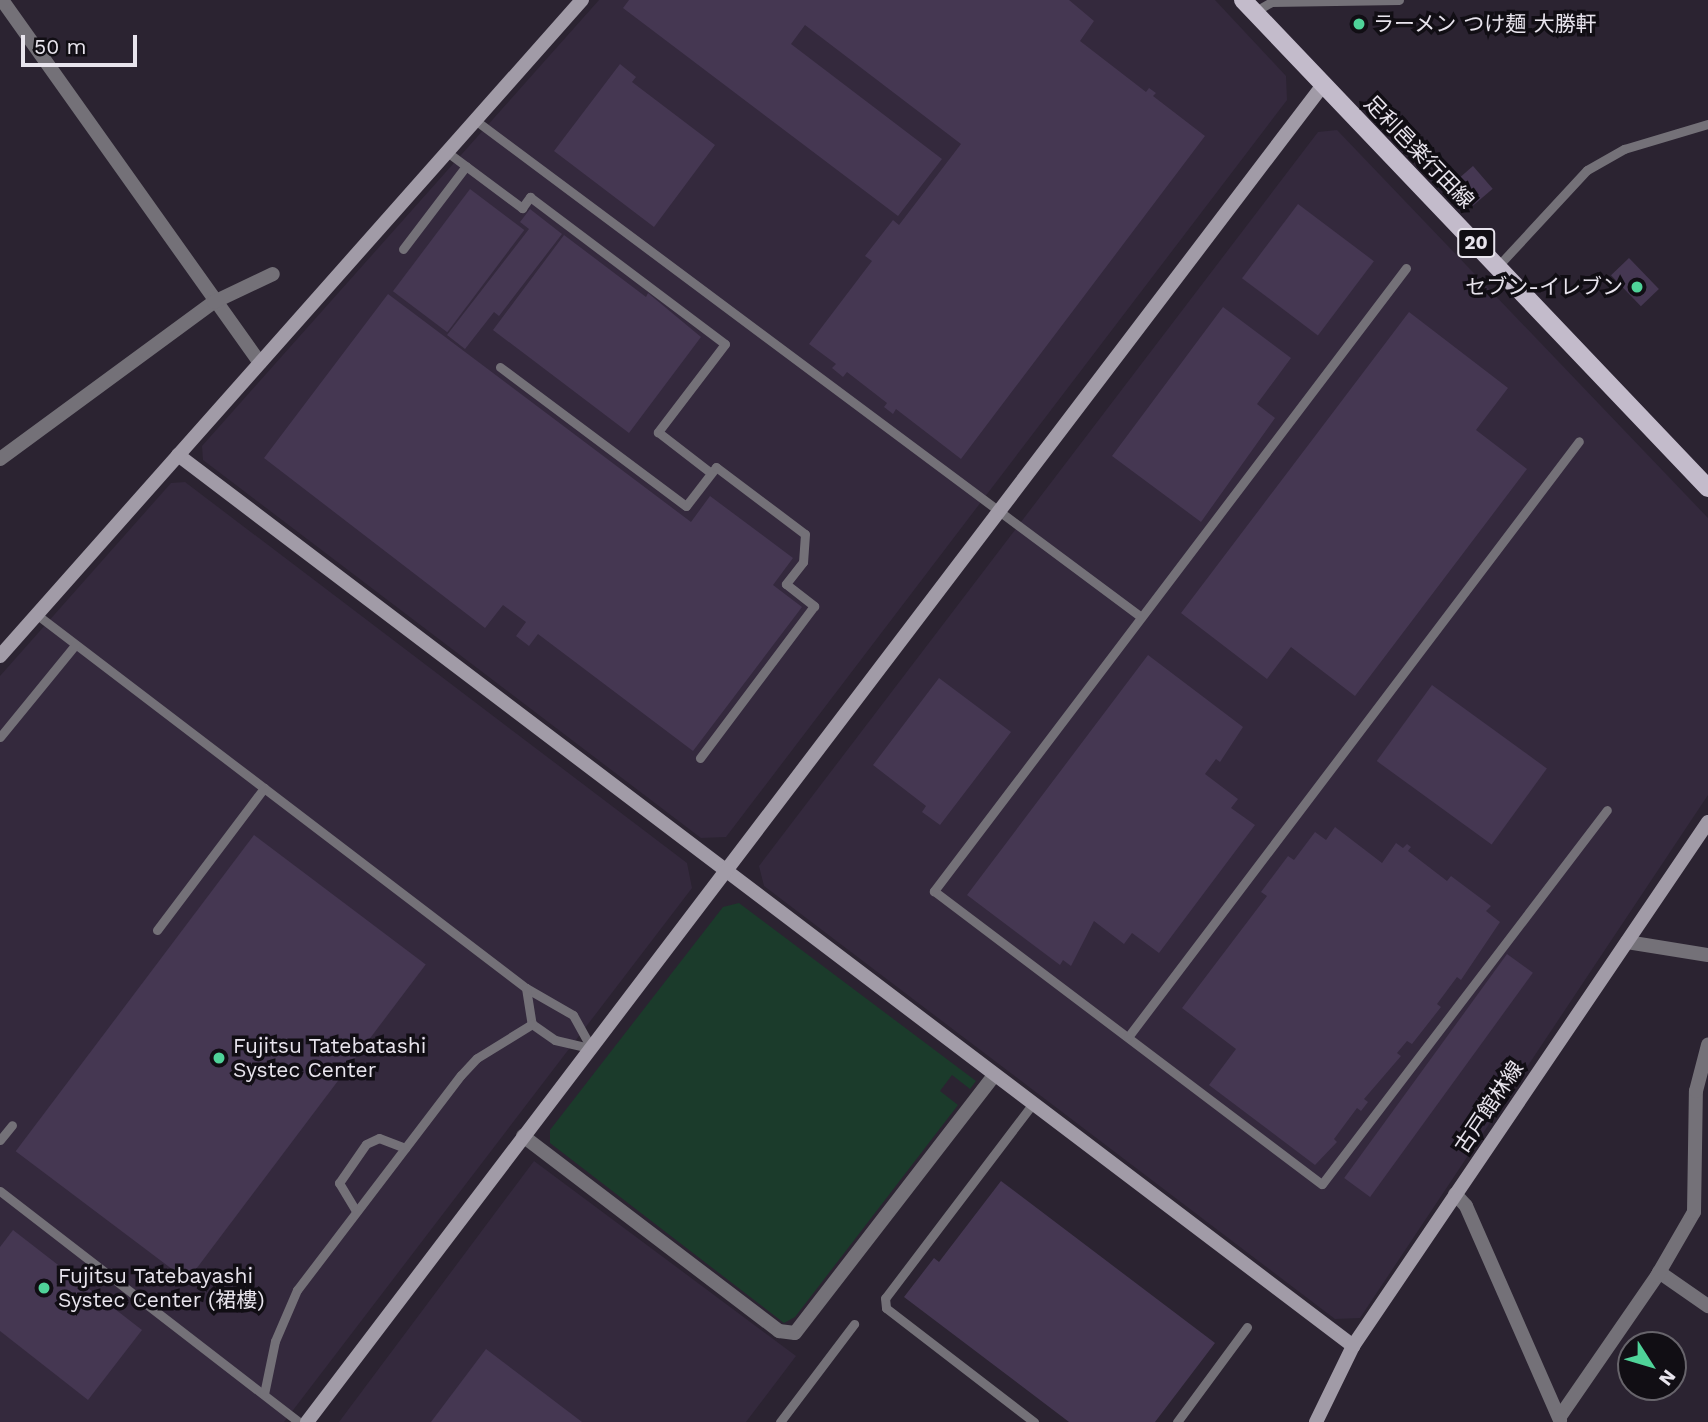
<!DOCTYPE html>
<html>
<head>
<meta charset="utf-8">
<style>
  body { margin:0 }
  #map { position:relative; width:1708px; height:1422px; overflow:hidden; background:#2b2331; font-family:"Work Sans","Noto Sans JP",sans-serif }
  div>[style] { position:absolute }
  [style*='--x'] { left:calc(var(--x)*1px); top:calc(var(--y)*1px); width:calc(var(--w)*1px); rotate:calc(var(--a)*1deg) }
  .built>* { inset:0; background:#34293d }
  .green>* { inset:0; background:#1b3b2b }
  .building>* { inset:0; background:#453752; transform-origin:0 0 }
  .lane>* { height:9px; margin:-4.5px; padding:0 4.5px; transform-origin:4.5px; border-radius:4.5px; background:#747178 }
  .street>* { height:14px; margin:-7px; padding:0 7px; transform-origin:7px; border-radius:7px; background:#747178 }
  .secondary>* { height:14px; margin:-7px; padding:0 7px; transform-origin:7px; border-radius:7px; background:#a19ba7 }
  .primary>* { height:18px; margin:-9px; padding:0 9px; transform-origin:9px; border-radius:9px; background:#c3bbcb }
  .dots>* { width:19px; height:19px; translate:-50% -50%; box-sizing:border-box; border:4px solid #110e14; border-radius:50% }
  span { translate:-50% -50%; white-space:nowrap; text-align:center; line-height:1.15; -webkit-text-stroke:7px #110e14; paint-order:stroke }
  .shield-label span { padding:2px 5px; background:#110e14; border:2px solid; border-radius:5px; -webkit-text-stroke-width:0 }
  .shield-label { font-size:19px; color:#e8e4ed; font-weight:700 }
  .poi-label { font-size:21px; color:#e8e4ed }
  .left { translate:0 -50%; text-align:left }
  .right { translate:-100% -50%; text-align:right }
  .street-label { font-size:21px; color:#e8e4ed }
  .north { position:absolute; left:1617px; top:1331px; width:70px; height:70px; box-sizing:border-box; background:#110e14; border:2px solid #67646b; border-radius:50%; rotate:127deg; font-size:19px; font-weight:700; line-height:28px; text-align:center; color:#e8e4ed }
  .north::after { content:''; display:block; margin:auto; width:24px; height:32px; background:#4fd399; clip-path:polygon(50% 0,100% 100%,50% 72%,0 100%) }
  .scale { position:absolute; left:21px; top:35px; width:116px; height:32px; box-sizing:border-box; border:4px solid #e8e4ed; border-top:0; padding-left:9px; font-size:21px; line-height:24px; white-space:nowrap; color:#e8e4ed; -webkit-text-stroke:5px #110e14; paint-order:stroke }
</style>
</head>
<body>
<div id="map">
  <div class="built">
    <div style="clip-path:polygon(599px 0,1215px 0,1286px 76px,1287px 100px,726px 837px,701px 838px,203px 460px,202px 446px)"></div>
    <div style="clip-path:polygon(1337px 130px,1708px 518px,1708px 795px,1360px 1318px,1335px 1319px,764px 886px,759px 866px,1318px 132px)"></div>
    <div style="clip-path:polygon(185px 482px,687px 863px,692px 888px,284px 1422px,0 1422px,0 676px,171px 483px)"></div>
    <div style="clip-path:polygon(534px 1161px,796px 1356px,746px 1422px,339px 1422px)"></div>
  </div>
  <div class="green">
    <div style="clip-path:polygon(739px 903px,976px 1081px,970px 1089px,952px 1075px,940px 1091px,958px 1105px,795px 1317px,784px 1323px,550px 1143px,550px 1130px,723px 907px)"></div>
  </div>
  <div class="building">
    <div style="clip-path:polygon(629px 0,1069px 0,1094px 21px,1080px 41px,1146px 92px,1149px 88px,1156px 93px,1153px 96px,1205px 136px,961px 459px,896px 409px,893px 414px,884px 407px,887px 403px,847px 372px,843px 377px,832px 368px,836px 364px,809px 344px,872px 261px,865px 256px,893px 220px,899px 225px,961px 144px,805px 25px,791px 44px,942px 159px,898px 216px,623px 8px)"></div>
    <div style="clip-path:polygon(620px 64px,636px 77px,632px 82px,715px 145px,654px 227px,554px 151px)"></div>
    <div style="left:1473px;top:166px;width:30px;height:27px;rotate:49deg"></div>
    <div style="left:470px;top:189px;width:68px;height:128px;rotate:37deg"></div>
    <div style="left:1298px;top:204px;width:95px;height:93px;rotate:37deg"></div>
    <div style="clip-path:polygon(530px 209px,562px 234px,499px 316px,494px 312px,465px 349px,447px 335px,529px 229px,520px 222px)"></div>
    <div style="clip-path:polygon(564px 235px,646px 297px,648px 293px,701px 337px,629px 433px,493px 330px)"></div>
    <div style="left:1629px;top:258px;width:43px;height:25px;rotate:46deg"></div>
    <div style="clip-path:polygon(388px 294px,691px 522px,710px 496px,793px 558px,773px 585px,802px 607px,693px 751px,538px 634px,529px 646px,516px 636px,526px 622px,503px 605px,485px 628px,264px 458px)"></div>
    <div style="clip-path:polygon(1223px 307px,1291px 358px,1257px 404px,1275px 418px,1201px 522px,1112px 456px)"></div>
    <div style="clip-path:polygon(1409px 312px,1508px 388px,1476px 430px,1527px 469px,1355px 696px,1291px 647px,1267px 679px,1181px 613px)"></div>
    <div style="clip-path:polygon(1148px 655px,1243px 727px,1220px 762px,1216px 759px,1205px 774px,1238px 799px,1231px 808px,1255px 825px,1159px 953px,1132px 933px,1124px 944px,1094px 921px,1071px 966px,1063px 960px,1060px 965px,967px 895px)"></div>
    <div style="clip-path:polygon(939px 678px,1011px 732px,940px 825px,922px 812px,926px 806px,873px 765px)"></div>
    <div style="left:1432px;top:685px;width:142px;height:94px;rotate:36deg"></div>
    <div style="clip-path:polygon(1335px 827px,1382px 863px,1396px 843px,1403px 848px,1407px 844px,1411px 847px,1408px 851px,1447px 881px,1451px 876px,1491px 906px,1486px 911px,1500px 922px,1461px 980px,1457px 977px,1437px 1004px,1441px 1007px,1412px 1044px,1407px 1041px,1397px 1053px,1401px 1056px,1364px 1099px,1368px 1102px,1361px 1111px,1357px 1108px,1334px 1139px,1337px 1142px,1315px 1165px,1209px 1085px,1236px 1049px,1182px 1008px,1267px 896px,1261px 892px,1288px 856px,1294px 860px,1315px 832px,1326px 840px)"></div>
    <div style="left:254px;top:835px;width:215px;height:396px;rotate:37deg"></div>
    <div style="left:1507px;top:954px;width:32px;height:277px;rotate:36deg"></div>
    <div style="clip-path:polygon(1001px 1181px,1215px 1343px,1155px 1422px,1069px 1422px,904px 1297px,934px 1258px,939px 1262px)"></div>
    <div style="clip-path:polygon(13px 1230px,142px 1330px,88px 1400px,0 1331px,0 1247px)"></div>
    <div style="clip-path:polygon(486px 1349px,582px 1422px,431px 1422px)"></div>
  </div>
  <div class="lane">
    <div style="--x:1254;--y:12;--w:20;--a:-30"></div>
    <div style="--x:1271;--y:2;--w:128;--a:-0.9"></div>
    <div style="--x:475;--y:120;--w:831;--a:36.73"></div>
    <div style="--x:447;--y:152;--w:94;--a:36.7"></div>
    <div style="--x:522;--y:208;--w:14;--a:-54"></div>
    <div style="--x:530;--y:197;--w:244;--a:37"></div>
    <div style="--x:725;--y:344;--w:111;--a:127.3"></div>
    <div style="--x:658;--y:432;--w:67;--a:37.7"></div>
    <div style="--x:403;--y:249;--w:104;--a:-52.8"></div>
    <div style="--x:1498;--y:266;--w:131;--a:-47.2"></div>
    <div style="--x:1587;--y:170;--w:43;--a:-29.6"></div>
    <div style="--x:1624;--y:149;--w:88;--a:-16.6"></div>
    <div style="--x:1406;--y:268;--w:782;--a:127.15"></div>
    <div style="--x:934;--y:891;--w:486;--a:37.1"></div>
    <div style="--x:1322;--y:1184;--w:470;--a:-52.7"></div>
    <div style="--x:500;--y:367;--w:232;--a:36.8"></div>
    <div style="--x:686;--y:506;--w:49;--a:-52.4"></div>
    <div style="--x:716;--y:467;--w:111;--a:37"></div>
    <div style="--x:805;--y:534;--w:28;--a:94"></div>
    <div style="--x:803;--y:562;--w:28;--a:128"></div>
    <div style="--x:786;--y:584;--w:36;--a:38"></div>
    <div style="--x:814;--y:606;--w:190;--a:126.9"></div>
    <div style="--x:36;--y:614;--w:616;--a:37.35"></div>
    <div style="--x:526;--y:988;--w:54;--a:29.9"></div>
    <div style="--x:573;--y:1015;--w:38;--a:61"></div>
    <div style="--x:0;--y:737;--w:119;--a:-50.8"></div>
    <div style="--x:157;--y:930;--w:178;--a:-53"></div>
    <div style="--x:526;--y:988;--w:36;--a:81"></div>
    <div style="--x:532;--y:1024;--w:28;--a:35"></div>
    <div style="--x:555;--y:1040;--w:37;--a:13"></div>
    <div style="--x:1128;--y:1037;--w:747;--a:-52.88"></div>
    <div style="--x:1031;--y:1106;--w:241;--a:127.2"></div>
    <div style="--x:885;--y:1298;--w:10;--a:84"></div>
    <div style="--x:886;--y:1308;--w:187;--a:37.6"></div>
    <div style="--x:0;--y:1140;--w:19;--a:-51"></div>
    <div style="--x:0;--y:1191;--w:378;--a:37.7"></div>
    <div style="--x:356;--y:1211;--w:33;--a:-121"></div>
    <div style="--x:339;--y:1183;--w:47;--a:-55.3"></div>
    <div style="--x:366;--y:1144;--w:14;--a:-25"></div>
    <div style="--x:379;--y:1138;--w:28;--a:21"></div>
    <div style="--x:264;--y:1394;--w:54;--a:-78.3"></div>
    <div style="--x:275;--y:1341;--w:56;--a:-66.7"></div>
    <div style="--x:297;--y:1290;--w:270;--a:-52.7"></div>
    <div style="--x:461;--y:1075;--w:23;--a:-47"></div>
    <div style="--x:477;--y:1058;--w:65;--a:-31.7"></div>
    <div style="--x:780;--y:1422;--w:123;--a:-52.9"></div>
    <div style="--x:1177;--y:1422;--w:118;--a:-53.6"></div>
  </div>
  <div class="street">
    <div style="--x:2;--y:0;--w:445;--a:54.6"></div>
    <div style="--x:0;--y:459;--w:265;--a:-36.3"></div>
    <div style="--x:214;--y:302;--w:65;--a:-25.4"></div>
    <div style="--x:1627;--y:942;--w:82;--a:9.1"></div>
    <div style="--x:523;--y:1136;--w:322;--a:37.3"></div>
    <div style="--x:779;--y:1331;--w:16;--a:7"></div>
    <div style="--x:795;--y:1333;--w:324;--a:-52.3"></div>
    <div style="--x:1455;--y:1194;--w:16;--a:47"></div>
    <div style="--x:1466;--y:1206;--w:234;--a:66.3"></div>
    <div style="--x:1659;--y:1272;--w:60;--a:34.8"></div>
    <div style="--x:1561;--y:1415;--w:169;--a:-55.4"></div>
    <div style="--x:1657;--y:1276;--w:74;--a:-60"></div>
    <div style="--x:1694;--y:1212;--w:121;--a:-89.1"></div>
    <div style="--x:1696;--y:1091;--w:48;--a:-75.4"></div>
  </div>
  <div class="secondary">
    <div style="--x:178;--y:455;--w:1475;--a:37.17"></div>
    <div style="--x:0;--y:656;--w:877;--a:-48.42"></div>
    <div style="--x:307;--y:1422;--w:1679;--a:-52.77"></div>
    <div style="--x:1316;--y:1422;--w:85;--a:-64"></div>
    <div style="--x:1353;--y:1346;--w:633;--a:-55.88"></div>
  </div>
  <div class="primary">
    <div style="--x:1243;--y:0;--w:674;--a:46.38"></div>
  </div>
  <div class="dots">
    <div style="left:1359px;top:24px;background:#4fd399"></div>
    <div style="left:1637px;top:287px;background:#4fd399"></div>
    <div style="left:219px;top:1058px;background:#4fd399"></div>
    <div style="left:44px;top:1288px;background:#4fd399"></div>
  </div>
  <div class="shield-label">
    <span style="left:1476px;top:243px">20</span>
  </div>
  <div class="poi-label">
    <span class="left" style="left:1373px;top:24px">ラーメン つけ麺 大勝軒</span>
    <span class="right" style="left:1623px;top:287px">セブン-イレブン</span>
    <span class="left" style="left:233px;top:1058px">Fujitsu Tatebatashi<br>Systec Center</span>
    <span class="left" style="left:58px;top:1288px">Fujitsu Tatebayashi<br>Systec Center (裙樓)</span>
  </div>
  <div class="street-label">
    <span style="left:1419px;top:152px;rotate:46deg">足利邑楽行田線</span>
    <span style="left:1489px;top:1107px;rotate:-56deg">古戸館林線</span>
  </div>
  <div class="north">N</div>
  <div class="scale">50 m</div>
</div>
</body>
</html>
